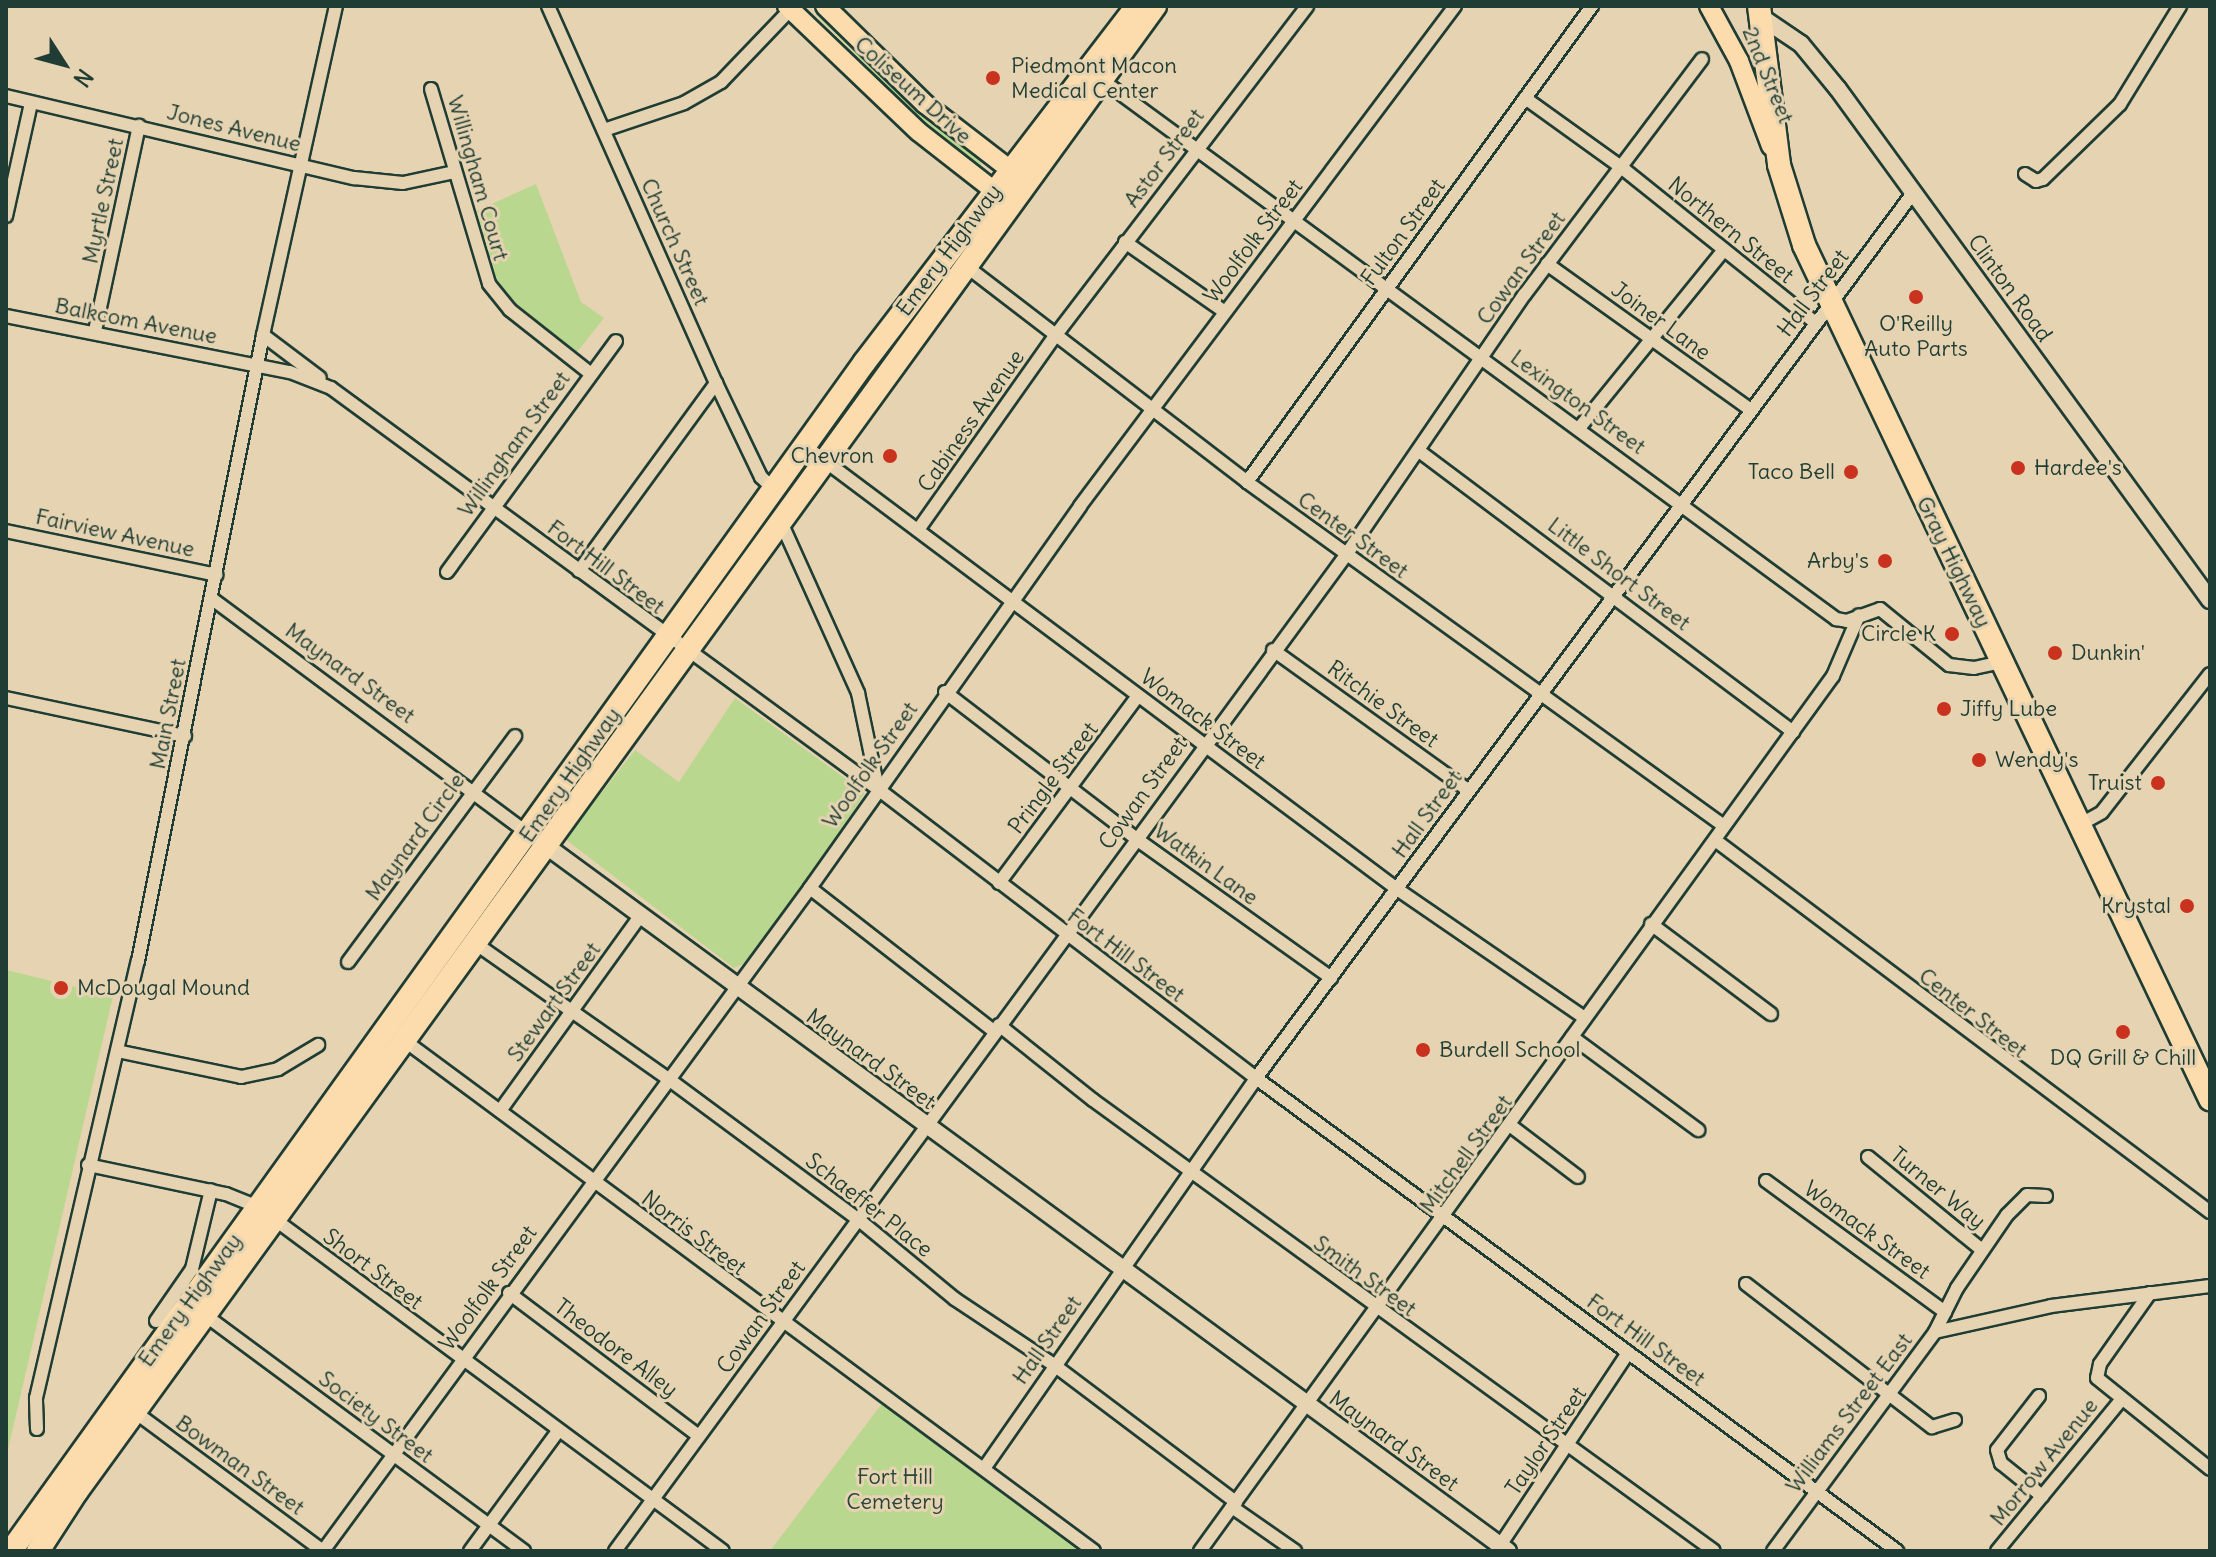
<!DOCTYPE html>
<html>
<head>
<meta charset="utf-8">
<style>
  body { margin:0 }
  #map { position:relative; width:2216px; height:1557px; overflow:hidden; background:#e6d3b1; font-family:Delius,sans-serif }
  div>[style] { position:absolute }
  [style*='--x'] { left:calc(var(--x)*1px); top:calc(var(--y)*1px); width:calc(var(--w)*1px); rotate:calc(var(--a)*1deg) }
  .green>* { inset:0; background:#bad78f }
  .roads { filter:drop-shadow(2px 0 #1f3d34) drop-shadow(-2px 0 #1f3d34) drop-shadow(0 2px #1f3d34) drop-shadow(0 -2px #1f3d34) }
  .street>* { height:12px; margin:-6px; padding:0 6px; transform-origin:6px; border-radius:6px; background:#e6d3b1 }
  .secondary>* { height:16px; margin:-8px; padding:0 8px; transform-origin:8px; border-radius:8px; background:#e6d3b1 }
  .primary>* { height:18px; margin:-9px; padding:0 9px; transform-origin:9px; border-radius:9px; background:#fcdcac }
  .highway>* { height:22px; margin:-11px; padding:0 11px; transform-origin:11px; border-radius:11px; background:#fcdcac }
  .dots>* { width:22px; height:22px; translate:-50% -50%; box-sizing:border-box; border:4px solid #e6d3b1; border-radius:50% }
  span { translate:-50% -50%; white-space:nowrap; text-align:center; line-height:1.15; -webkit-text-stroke:6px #e6d3b1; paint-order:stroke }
  .poi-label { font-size:22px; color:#1f3d34 }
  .left { translate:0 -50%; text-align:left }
  .right { translate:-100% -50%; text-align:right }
  .street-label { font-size:22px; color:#1f3d34 }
  .park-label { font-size:22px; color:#274539 }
  .frame { position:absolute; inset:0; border:8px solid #1f3d34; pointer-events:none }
  .north { position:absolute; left:24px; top:24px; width:80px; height:80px; -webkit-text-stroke:6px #e6d3b1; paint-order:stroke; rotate:126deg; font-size:22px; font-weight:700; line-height:32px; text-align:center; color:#1f3d34 }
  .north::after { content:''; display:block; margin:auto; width:28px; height:36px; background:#1f3d34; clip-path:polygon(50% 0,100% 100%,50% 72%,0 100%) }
</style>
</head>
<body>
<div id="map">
  <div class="green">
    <div style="clip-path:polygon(810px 9px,984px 160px,979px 166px,930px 128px)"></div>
    <div style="clip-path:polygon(536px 184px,581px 302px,604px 318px,573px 357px,500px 291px,476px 211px)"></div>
    <div style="clip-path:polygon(735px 698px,865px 793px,805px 884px,743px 964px,734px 968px,565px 839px,635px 750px,679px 782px)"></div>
    <div style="clip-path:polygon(6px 970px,113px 996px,6px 1458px)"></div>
    <div style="clip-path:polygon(884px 1401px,1081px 1551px,770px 1551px)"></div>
  </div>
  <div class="roads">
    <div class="street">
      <div style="--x:548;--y:6;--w:413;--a:66"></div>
      <div style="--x:716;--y:383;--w:104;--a:64.4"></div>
      <div style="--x:761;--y:477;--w:18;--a:43"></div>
      <div style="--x:1102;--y:80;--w:911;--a:36.29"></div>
      <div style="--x:1836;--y:619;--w:11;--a:10"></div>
      <div style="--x:1847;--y:621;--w:35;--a:-20"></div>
      <div style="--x:1880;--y:609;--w:89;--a:39.1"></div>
      <div style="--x:1949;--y:665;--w:25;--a:7"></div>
      <div style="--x:1974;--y:668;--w:29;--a:-12"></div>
      <div style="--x:431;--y:89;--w:203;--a:73.4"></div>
      <div style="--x:489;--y:284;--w:33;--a:51"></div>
      <div style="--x:510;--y:310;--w:103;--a:38.3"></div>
      <div style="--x:6;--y:96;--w:358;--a:13.3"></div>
      <div style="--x:354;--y:178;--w:49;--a:5.8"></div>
      <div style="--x:403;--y:183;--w:52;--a:-12.2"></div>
      <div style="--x:1525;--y:98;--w:118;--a:35.7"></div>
      <div style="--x:1621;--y:167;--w:250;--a:38.7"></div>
      <div style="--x:604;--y:130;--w:84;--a:-18.6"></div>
      <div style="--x:684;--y:103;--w:43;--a:-29.6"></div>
      <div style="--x:721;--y:82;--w:105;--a:-46.2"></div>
      <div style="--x:2025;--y:174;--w:13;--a:32"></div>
      <div style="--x:2036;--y:181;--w:7;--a:-16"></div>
      <div style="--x:2043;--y:179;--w:107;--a:-44.2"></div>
      <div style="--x:2120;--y:104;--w:115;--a:-58.5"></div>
      <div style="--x:6;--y:216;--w:116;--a:-77.5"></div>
      <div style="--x:1125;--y:242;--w:122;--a:35"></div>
      <div style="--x:1547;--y:264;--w:251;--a:35.6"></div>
      <div style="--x:966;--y:266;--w:354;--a:37.5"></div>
      <div style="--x:1247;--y:482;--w:588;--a:35.8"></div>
      <div style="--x:6;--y:316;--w:289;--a:11.2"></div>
      <div style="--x:290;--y:372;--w:44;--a:21.3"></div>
      <div style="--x:331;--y:388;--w:678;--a:36.24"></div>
      <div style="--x:878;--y:789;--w:476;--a:37.4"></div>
      <div style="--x:1256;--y:1078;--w:797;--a:36.42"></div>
      <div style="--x:95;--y:331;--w:210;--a:-77.9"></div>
      <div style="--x:263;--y:335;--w:71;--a:37"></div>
      <div style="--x:1580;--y:427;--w:227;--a:-50.9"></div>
      <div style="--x:805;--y:446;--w:739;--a:36.81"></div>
      <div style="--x:1397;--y:889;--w:226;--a:34.5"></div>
      <div style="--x:1419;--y:451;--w:468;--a:36.9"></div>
      <div style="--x:1247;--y:482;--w:588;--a:-54.07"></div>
      <div style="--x:780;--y:520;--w:190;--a:65.7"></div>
      <div style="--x:858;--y:693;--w:98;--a:78.2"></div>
      <div style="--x:918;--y:530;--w:237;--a:-54.8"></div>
      <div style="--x:1055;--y:336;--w:415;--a:-52.6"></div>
      <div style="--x:6;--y:531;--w:215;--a:11.8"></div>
      <div style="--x:579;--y:571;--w:233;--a:-53.9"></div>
      <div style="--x:447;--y:572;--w:286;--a:-53.8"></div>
      <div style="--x:211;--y:598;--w:397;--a:36.6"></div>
      <div style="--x:1273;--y:650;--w:241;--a:35.7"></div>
      <div style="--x:945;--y:692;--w:240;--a:37.5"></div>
      <div style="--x:1135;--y:838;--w:241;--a:35.5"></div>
      <div style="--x:6;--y:698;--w:183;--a:12"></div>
      <div style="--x:2079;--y:825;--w:26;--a:-29"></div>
      <div style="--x:2102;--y:812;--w:175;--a:-52"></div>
      <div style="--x:1715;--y:840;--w:619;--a:36.93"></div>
      <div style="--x:999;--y:883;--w:233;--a:-53.4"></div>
      <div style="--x:810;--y:888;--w:233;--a:37.9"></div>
      <div style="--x:1651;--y:924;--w:150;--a:36.9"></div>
      <div style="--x:475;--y:943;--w:235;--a:35.1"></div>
      <div style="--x:667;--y:1078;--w:239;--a:36.5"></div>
      <div style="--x:859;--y:1220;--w:124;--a:39.5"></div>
      <div style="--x:955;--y:1299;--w:119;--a:33.7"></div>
      <div style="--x:1054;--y:1365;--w:228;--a:37"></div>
      <div style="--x:348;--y:962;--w:281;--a:-53.5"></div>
      <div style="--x:999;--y:1025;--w:120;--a:38.6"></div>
      <div style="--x:1093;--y:1100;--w:767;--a:35.99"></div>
      <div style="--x:1572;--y:1037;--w:157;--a:36.4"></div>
      <div style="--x:401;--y:1038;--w:862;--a:36.51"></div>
      <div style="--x:117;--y:1051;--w:127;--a:11.8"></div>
      <div style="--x:241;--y:1077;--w:38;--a:-12"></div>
      <div style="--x:278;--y:1069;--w:47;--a:-31"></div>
      <div style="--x:500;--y:1111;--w:241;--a:-54.3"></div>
      <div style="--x:1511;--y:1126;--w:84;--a:37.3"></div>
      <div style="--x:1868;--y:1157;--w:147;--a:39.2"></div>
      <div style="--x:88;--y:1165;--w:141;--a:11.9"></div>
      <div style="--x:226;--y:1194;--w:35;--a:22"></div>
      <div style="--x:258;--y:1207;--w:578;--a:36.49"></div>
      <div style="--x:1766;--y:1181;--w:222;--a:36.2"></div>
      <div style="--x:1746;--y:1284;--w:235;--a:37.6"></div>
      <div style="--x:1932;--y:1427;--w:24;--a:-17"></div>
      <div style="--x:509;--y:1293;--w:238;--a:37"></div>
      <div style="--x:2150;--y:1293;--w:87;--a:125.2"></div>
      <div style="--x:2100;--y:1364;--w:14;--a:102"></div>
      <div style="--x:2097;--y:1378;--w:145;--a:38.8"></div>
      <div style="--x:205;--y:1315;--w:397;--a:36.5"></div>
      <div style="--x:156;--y:1321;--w:63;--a:-55.3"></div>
      <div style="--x:192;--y:1269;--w:81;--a:-76.5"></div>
      <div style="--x:1935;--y:1332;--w:49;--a:-63.4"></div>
      <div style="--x:1957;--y:1288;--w:88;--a:-55.6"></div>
      <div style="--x:2007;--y:1215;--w:28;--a:-45"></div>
      <div style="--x:2027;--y:1195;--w:19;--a:3"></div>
      <div style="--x:2039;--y:1396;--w:68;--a:127.9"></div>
      <div style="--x:1997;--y:1450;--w:14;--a:73"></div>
      <div style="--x:2001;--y:1463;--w:53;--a:38.8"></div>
      <div style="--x:135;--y:1412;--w:234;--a:36.5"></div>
      <div style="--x:37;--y:1429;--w:31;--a:-92"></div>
      <div style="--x:36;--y:1398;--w:449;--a:-76.9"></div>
      <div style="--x:138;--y:961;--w:638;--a:-78.71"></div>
      <div style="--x:263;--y:335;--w:337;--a:-77.5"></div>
      <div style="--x:985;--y:1467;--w:474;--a:-55.1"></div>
      <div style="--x:1256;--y:1078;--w:1102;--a:-53.41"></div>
      <div style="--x:1232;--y:1507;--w:77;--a:34.9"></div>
      <div style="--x:1497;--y:1550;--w:237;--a:-56.4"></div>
      <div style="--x:323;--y:1551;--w:823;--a:-53.7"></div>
      <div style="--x:810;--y:888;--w:468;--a:-54.7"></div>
      <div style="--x:1080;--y:506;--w:625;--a:-53.13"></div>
      <div style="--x:470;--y:1551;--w:149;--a:-53.7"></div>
      <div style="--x:615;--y:1551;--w:1235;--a:-53.72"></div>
      <div style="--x:1346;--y:555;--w:316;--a:-55.6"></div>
      <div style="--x:1525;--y:294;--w:294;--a:-53"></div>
      <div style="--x:1200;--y:1551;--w:1080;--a:-54.12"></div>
      <div style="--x:1833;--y:676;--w:66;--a:-66.9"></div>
      <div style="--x:1773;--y:1551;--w:272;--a:-53.5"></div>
      <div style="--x:1935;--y:1332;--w:119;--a:-12.6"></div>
      <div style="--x:2051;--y:1306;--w:160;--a:-7.2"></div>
      <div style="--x:1997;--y:1551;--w:197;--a:-50.6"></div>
    </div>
    <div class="secondary">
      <div style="--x:1761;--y:17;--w:48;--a:34"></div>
      <div style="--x:1801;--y:44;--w:58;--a:50.6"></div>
      <div style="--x:1838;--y:89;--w:632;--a:53.95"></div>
      <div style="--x:545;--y:845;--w:1194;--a:36.25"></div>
    </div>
    <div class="primary">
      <div style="--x:787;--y:6;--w:182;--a:43.7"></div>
      <div style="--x:919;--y:132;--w:110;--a:38"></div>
      <div style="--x:825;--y:6;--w:140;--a:44.4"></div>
      <div style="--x:925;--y:104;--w:123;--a:37.7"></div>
      <div style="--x:1709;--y:6;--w:63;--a:61.4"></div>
      <div style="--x:1739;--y:61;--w:91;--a:69.4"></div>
    </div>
    <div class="highway">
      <div style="--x:1759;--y:6;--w:160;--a:82.8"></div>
      <div style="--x:1779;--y:165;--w:84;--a:72.6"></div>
      <div style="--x:1804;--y:245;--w:946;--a:64.57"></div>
      <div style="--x:11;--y:1551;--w:1463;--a:-54.32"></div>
      <div style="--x:864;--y:363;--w:449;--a:-52.6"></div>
      <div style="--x:38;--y:1551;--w:72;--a:-57"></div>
      <div style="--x:77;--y:1491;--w:1835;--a:-54.02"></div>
    </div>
  </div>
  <div class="dots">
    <div style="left:993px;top:78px;background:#c8321e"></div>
    <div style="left:1916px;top:297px;background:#c8321e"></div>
    <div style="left:890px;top:456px;background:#c8321e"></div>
    <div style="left:2018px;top:468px;background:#c8321e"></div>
    <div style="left:1851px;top:472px;background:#c8321e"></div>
    <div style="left:1885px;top:561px;background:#c8321e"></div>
    <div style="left:1952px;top:634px;background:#c8321e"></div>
    <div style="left:2055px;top:653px;background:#c8321e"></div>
    <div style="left:1944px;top:709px;background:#c8321e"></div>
    <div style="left:1979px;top:760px;background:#c8321e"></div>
    <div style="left:2158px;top:783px;background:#c8321e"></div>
    <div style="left:2187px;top:906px;background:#c8321e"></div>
    <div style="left:61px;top:988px;background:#c8321e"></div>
    <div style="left:2123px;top:1032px;background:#c8321e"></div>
    <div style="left:1423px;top:1050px;background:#c8321e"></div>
  </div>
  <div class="poi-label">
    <span class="left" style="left:1011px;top:78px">Piedmont Macon<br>Medical Center</span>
    <span style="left:1916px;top:336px">O'Reilly<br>Auto Parts</span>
    <span class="right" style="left:874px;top:456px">Chevron</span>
    <span class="left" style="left:2034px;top:468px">Hardee's</span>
    <span class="right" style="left:1835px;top:472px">Taco Bell</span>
    <span class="right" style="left:1869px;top:561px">Arby's</span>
    <span class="right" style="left:1936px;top:634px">Circle K</span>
    <span class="left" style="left:2071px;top:653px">Dunkin'</span>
    <span class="left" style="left:1960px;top:709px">Jiffy Lube</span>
    <span class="left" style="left:1995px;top:760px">Wendy's</span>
    <span class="right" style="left:2142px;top:783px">Truist</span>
    <span class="right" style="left:2171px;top:906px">Krystal</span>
    <span class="left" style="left:77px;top:988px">McDougal Mound</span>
    <span class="left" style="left:1439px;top:1050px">Burdell School</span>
    <span style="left:2123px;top:1058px">DQ Grill &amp; Chill</span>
  </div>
  <div class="street-label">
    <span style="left:1768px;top:75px;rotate:68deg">2nd Street</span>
    <span style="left:913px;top:90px;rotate:42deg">Coliseum Drive</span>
    <span style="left:234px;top:128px;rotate:14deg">Jones Avenue</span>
    <span style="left:1164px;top:158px;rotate:-53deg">Astor Street</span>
    <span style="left:478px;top:178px;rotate:74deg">Willingham Court</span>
    <span style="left:103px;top:201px;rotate:-78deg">Myrtle Street</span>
    <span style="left:1731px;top:230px;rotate:39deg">Northern Street</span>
    <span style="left:1403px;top:232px;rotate:-54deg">Fulton Street</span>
    <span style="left:1253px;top:241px;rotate:-53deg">Woolfolk Street</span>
    <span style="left:675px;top:242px;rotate:66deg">Church Street</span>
    <span style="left:949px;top:250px;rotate:-53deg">Emery Highway</span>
    <span style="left:1521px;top:268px;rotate:-54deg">Cowan Street</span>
    <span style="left:2010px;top:288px;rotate:54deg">Clinton Road</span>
    <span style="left:1813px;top:293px;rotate:-53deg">Hall Street</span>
    <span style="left:136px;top:321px;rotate:11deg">Balkcom Avenue</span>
    <span style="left:1661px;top:321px;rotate:36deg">Joiner Lane</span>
    <span style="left:1578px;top:402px;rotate:36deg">Lexington Street</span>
    <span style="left:971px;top:421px;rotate:-55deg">Cabiness Avenue</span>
    <span style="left:514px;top:444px;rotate:-54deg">Willingham Street</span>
    <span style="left:115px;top:533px;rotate:12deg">Fairview Avenue</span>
    <span style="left:1353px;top:535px;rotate:36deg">Center Street</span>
    <span style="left:1954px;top:562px;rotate:64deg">Gray Highway</span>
    <span style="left:606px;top:567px;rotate:37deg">Fort Hill Street</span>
    <span style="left:1619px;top:574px;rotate:37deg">Little Short Street</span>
    <span style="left:350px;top:673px;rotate:36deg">Maynard Street</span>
    <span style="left:1383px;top:704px;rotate:36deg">Ritchie Street</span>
    <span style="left:168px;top:714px;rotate:-79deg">Main Street</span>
    <span style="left:1203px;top:719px;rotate:37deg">Womack Street</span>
    <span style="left:870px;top:765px;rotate:-55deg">Woolfolk Street</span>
    <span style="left:570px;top:775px;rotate:-55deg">Emery Highway</span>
    <span style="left:1053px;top:778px;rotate:-53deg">Pringle Street</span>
    <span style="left:1143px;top:793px;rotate:-54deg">Cowan Street</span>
    <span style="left:1427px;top:814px;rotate:-54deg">Hall Street</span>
    <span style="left:415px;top:837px;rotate:-54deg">Maynard Circle</span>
    <span style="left:1206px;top:864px;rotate:36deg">Watkin Lane</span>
    <span style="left:1126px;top:955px;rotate:37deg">Fort Hill Street</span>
    <span style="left:554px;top:1002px;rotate:-54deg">Stewart Street</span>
    <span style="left:1973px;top:1013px;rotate:38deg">Center Street</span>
    <span style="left:871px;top:1059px;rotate:36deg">Maynard Street</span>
    <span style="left:1466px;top:1154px;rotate:-54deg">Mitchell Street</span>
    <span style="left:1938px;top:1188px;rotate:39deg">Turner Way</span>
    <span style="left:869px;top:1205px;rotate:38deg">Schaeffer Place</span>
    <span style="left:1867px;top:1230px;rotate:36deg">Womack Street</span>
    <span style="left:694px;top:1233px;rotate:37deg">Norris Street</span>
    <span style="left:373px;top:1269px;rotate:37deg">Short Street</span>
    <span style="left:1365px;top:1276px;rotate:36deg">Smith Street</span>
    <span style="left:488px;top:1288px;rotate:-54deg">Woolfolk Street</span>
    <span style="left:190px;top:1300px;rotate:-54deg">Emery Highway</span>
    <span style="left:761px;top:1317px;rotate:-54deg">Cowan Street</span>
    <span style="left:1047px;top:1340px;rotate:-55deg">Hall Street</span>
    <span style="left:1646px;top:1340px;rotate:36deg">Fort Hill Street</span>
    <span style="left:616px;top:1348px;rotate:37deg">Theodore Alley</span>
    <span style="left:1849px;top:1413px;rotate:-53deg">Williams Street East</span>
    <span style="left:376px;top:1417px;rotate:37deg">Society Street</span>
    <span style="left:1394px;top:1441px;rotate:36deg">Maynard Street</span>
    <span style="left:1546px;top:1441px;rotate:-56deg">Taylor Street</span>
    <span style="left:2044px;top:1462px;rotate:-51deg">Morrow Avenue</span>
    <span style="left:240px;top:1465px;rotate:36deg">Bowman Street</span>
  </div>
  <div class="park-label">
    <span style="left:895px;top:1489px">Fort Hill<br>Cemetery</span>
  </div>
  <div class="frame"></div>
  <div class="north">N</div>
</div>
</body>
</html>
